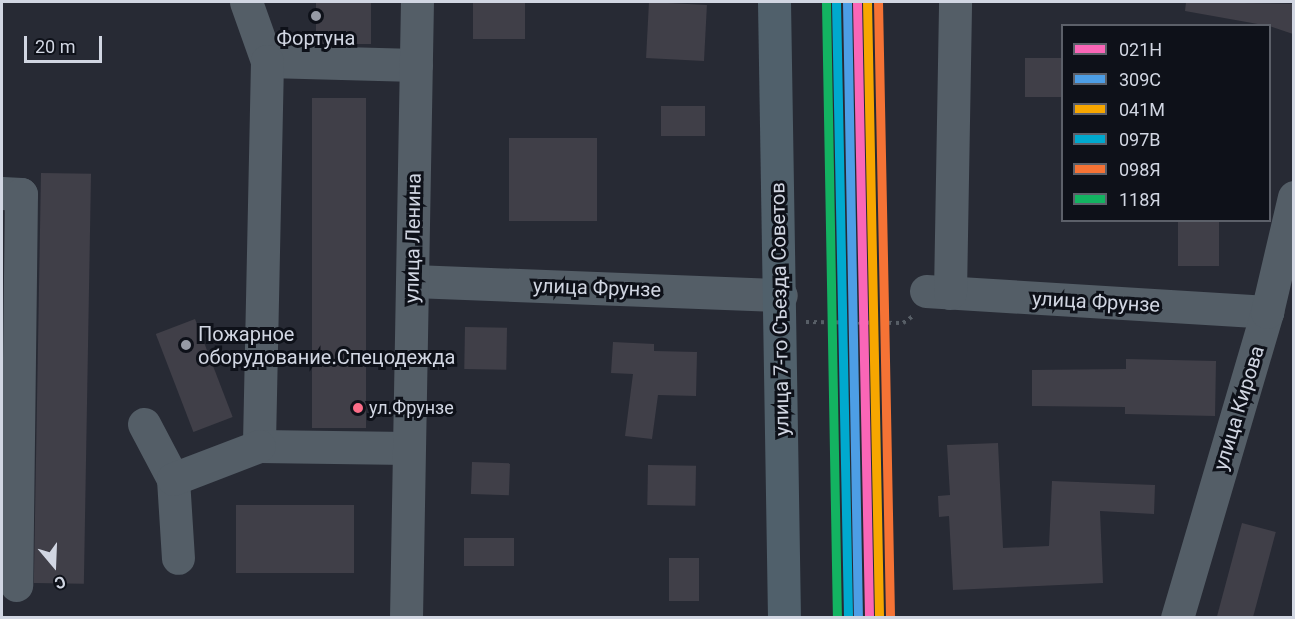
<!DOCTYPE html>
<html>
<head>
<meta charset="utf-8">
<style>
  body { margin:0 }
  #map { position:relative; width:1295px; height:619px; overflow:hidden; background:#272a34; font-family:Roboto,sans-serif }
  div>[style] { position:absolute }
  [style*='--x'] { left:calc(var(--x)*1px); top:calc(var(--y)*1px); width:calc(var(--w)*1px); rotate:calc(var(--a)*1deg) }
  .building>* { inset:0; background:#403f48; transform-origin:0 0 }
  .path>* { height:4px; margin-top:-2px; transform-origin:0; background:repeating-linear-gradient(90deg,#575e66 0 3px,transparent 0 7.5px) }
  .minor>* { height:33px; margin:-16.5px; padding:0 16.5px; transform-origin:16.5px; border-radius:16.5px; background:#545e67 }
  .major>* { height:33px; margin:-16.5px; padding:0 16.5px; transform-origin:16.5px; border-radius:16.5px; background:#50606b }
  .rail-1>* { height:9px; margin:-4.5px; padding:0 4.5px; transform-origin:4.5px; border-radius:4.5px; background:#fa66b7 }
  .rail-2>* { height:9px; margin:-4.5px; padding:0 4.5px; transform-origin:4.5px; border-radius:4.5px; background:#4d9ee5 }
  .rail-3>* { height:9px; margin:-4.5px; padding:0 4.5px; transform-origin:4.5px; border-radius:4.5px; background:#f7a600 }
  .rail-4>* { height:9px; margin:-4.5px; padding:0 4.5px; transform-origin:4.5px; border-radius:4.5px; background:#00a9ce }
  .rail-5>* { height:9px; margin:-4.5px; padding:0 4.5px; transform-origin:4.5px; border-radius:4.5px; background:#f57335 }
  .rail-6>* { height:9px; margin:-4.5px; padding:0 4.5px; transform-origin:4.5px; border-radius:4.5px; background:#13b361 }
  .dots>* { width:16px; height:16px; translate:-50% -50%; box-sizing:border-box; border:3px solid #0e1119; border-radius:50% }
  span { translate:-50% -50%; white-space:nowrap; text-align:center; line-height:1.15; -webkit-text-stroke:6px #0e1119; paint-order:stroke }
  .bus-label { font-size:18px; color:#d1d6e2 }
  .left { translate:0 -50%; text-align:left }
  .poi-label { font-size:20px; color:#d1d6e2 }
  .street-label { font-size:20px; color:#d1d6e2 }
  .frame { position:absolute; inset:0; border:3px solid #d1d6e2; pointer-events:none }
  .legend { position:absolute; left:1061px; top:24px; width:210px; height:198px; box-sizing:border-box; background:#0e1119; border:2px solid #5c6069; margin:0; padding:8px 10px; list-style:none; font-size:18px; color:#d1d6e2 }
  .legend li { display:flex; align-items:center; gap:12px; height:30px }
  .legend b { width:30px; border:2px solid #5c6069 }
  .north { position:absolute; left:24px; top:535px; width:60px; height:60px; -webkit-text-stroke:4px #0e1119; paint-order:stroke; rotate:161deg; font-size:16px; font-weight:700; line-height:24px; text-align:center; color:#d1d6e2 }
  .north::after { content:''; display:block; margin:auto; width:21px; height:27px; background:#d1d6e2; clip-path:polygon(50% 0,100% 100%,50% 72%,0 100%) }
  .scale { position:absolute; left:24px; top:36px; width:78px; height:27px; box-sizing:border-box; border:3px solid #d1d6e2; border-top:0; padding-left:8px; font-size:18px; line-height:21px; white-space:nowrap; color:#d1d6e2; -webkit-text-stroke:4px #0e1119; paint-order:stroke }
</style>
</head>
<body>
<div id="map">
  <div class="building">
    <div style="left:473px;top:2px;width:52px;height:37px"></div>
    <div style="left:649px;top:2px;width:58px;height:56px;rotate:3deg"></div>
    <div style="clip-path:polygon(1186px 2px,1293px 4px,1293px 34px,1269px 26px,1185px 11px)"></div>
    <div style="left:316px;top:3px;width:55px;height:41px"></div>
    <div style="left:1025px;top:58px;width:37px;height:39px"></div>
    <div style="left:312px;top:98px;width:54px;height:330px"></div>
    <div style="left:661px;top:106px;width:44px;height:30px"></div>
    <div style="left:509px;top:138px;width:88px;height:83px"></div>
    <div style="left:41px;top:173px;width:50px;height:410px;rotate:1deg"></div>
    <div style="left:1178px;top:220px;width:41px;height:46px"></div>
    <div style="left:195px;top:319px;width:105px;height:42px;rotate:69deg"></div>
    <div style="left:465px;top:327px;width:42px;height:42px;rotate:1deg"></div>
    <div style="clip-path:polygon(613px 342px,654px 344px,654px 351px,697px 352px,696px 396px,658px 395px,652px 439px,625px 436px,633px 374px,611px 373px)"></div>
    <div style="clip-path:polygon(1126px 359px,1216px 361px,1215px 416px,1125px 414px,1125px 407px,1032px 406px,1032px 370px,1126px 369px)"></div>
    <div style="clip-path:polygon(998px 443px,1003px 548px,1049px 546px,1052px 481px,1155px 485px,1154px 514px,1100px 511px,1103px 583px,953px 590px,949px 516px,939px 517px,938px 496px,950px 495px,947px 445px)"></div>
    <div style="left:472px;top:462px;width:38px;height:32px;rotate:2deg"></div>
    <div style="left:648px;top:465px;width:48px;height:40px;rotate:1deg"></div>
    <div style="left:236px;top:505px;width:118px;height:68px"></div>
    <div style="left:1242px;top:523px;width:35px;height:98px;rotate:15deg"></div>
    <div style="left:464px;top:538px;width:50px;height:28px"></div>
    <div style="left:669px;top:558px;width:30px;height:43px"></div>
  </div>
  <div class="path">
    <div style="--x:806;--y:322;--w:97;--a:0.6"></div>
    <div style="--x:903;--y:323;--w:12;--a:-35"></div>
  </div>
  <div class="minor">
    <div style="--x:246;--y:2;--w:63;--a:70.4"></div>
    <div style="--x:267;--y:61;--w:149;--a:1.5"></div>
    <div style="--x:267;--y:61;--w:385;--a:91.2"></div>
    <div style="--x:259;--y:446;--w:149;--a:0.8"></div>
    <div style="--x:2;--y:193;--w:19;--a:3"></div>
    <div style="--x:21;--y:194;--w:391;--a:90.7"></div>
    <div style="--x:413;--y:281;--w:368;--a:2.2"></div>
    <div style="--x:926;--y:291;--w:342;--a:3.5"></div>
    <div style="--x:950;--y:293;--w:291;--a:-89"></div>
    <div style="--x:144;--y:424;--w:62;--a:62.2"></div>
    <div style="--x:173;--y:479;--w:79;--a:86.4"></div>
    <div style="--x:173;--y:479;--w:92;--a:-21"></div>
    <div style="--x:406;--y:618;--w:616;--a:-88.98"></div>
    <div style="--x:1177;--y:618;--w:319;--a:-73.6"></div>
    <div style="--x:1267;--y:312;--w:118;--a:-76.8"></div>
  </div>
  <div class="major">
    <div style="--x:774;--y:2;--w:616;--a:89.07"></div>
  </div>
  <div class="rail-1">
    <div style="--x:857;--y:2;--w:616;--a:88.88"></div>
  </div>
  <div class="rail-2">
    <div style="--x:847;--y:2;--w:616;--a:88.98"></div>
  </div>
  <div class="rail-3">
    <div style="--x:867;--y:2;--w:616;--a:88.88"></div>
  </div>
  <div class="rail-4">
    <div style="--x:836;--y:2;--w:616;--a:88.88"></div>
  </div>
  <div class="rail-5">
    <div style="--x:878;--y:2;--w:616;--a:88.88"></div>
  </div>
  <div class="rail-6">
    <div style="--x:826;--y:3;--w:615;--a:88.98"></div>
  </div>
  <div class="dots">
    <div style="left:316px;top:16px;background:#969aa5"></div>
    <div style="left:186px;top:345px;background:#969aa5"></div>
    <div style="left:358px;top:408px;background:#fb6d88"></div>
  </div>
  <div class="bus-label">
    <span class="left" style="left:369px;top:408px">ул.Фрунзе</span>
  </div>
  <div class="poi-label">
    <span style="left:316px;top:38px">Фортуна</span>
    <span class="left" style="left:198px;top:346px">Пожарное<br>оборудование.Спецодежда</span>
  </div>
  <div class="street-label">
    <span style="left:413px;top:238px;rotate:-89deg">улица Ленина</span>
    <span style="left:597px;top:288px;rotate:2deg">улица Фрунзе</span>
    <span style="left:1096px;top:302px;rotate:3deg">улица Фрунзе</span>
    <span style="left:780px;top:309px;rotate:-91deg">улица 7-го Съезда Советов</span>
    <span style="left:1239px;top:408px;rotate:-73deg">улица Кирова</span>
  </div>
  <div class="frame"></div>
  <ul class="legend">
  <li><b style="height:8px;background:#fa66b7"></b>021Н</li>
  <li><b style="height:8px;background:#4d9ee5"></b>309С</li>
  <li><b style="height:8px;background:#f7a600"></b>041М</li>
  <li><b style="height:8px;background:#00a9ce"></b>097В</li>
  <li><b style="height:8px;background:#f57335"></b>098Я</li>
  <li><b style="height:8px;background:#13b361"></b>118Я</li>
  </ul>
  <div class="north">С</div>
  <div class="scale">20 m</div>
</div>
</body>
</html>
